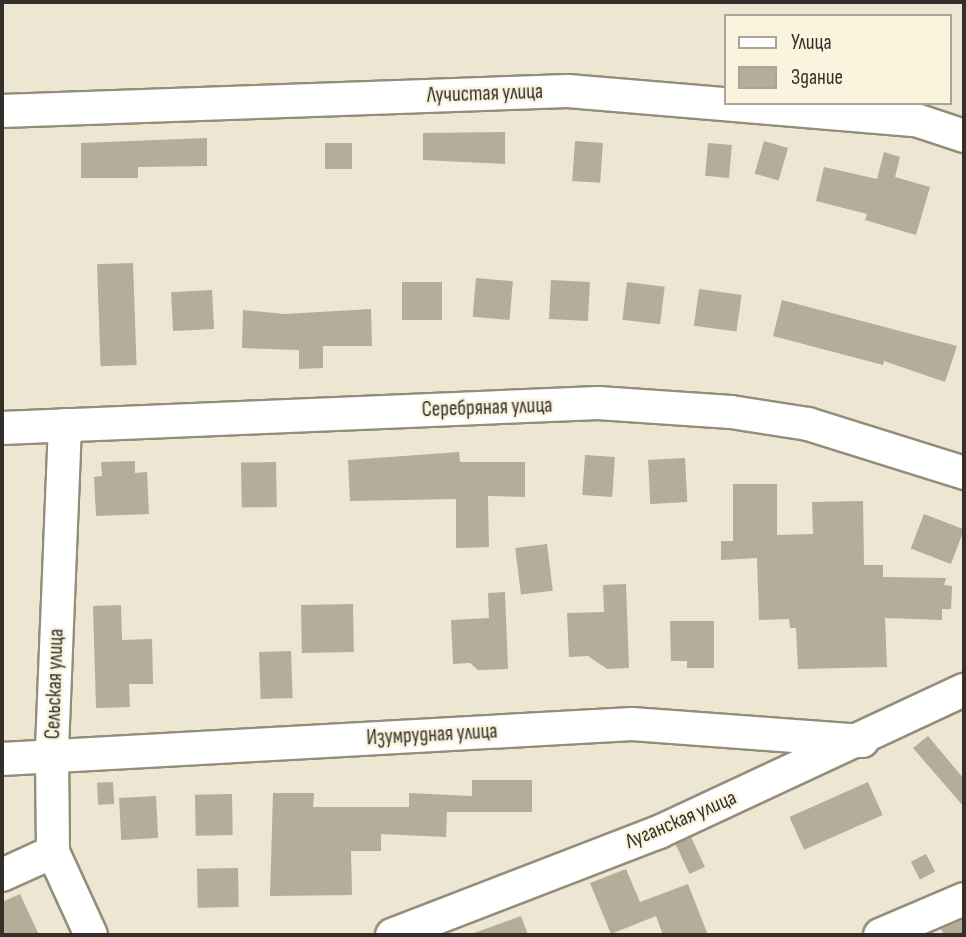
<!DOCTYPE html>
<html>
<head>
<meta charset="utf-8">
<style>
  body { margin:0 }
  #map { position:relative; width:966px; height:937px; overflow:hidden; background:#ede6d2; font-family:"Sofia Sans Condensed",sans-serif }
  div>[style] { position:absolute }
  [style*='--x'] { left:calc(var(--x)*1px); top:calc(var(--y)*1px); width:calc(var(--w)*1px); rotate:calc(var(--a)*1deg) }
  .building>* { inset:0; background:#b3ad99; transform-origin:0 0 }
  .roads { filter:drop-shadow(2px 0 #938e7a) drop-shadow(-2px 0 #938e7a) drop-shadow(0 2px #938e7a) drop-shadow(0 -2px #938e7a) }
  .minor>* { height:32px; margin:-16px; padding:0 16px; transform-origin:16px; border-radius:16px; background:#fff }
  span { translate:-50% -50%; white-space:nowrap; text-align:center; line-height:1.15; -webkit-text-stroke:5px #faf4df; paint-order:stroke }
  .street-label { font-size:21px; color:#333029 }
  .frame { position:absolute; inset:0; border:4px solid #333029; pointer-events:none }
  .legend { position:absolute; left:724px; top:14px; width:228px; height:91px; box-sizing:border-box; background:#faf4df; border:2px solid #aaa696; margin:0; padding:9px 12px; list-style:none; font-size:21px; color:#333029 }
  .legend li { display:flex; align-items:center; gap:14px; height:35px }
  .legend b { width:35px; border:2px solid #aaa696 }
</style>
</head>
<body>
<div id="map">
  <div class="building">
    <div style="clip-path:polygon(505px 132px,505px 164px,423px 160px,423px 133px)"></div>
    <div style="clip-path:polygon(207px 138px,207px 166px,138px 167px,138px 178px,81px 178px,81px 143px)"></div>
    <div style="left:575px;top:141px;width:28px;height:40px;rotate:4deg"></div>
    <div style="left:764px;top:141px;width:25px;height:34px;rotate:16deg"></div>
    <div style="left:325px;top:143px;width:27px;height:26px"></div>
    <div style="left:708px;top:143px;width:24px;height:33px;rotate:5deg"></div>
    <div style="clip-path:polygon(884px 152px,900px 157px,895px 177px,930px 187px,916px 235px,865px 220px,867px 214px,816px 201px,824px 167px,877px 179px)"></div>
    <div style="left:133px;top:263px;width:102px;height:36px;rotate:88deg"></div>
    <div style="left:476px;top:278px;width:37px;height:39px;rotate:5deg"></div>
    <div style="left:551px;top:280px;width:39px;height:39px;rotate:3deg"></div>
    <div style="left:402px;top:282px;width:40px;height:38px"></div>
    <div style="left:627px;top:282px;width:38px;height:38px;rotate:7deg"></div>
    <div style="left:699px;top:289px;width:43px;height:37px;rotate:8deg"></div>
    <div style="left:212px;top:290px;width:39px;height:41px;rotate:87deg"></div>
    <div style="clip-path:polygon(782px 300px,957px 346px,945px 382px,884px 361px,883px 365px,773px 336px)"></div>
    <div style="clip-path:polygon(371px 309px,372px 346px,323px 346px,323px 368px,299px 369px,299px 350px,242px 348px,243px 310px,284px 314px)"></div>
    <div style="clip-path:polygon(459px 452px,460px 462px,525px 462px,525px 497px,488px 496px,489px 547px,456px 548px,456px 499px,350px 501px,348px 460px)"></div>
    <div style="left:585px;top:455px;width:30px;height:40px;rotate:4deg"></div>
    <div style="left:685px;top:458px;width:44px;height:37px;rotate:87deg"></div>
    <div style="clip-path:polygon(135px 461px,135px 473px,147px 472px,149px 514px,96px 516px,94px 477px,102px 476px,101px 462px)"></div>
    <div style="left:276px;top:462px;width:45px;height:35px;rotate:89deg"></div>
    <div style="clip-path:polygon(733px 484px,777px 484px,777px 535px,813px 534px,812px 502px,863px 501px,864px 565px,883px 565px,883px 577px,946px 578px,944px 585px,952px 586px,951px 609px,942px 609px,942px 620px,885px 618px,887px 667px,798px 669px,796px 628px,790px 628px,789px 619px,759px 620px,757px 558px,721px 560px,721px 541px,733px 541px)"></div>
    <div style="left:924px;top:514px;width:43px;height:37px;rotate:21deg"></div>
    <div style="left:547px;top:544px;width:47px;height:32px;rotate:83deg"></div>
    <div style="clip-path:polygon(626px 584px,629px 668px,607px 669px,588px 656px,569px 657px,567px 613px,604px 612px,603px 585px)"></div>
    <div style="clip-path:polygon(505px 592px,508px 669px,478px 670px,470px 663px,453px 664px,451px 620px,489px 618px,488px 593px)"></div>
    <div style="left:353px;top:604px;width:48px;height:52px;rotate:89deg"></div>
    <div style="clip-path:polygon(121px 605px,122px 640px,152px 639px,153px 684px,129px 684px,130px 707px,96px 708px,93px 606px)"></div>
    <div style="clip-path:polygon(670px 621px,714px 621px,714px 668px,687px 668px,687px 661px,671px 661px)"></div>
    <div style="left:291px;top:651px;width:47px;height:32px;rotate:88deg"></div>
    <div style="clip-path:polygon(928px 736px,964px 779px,964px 807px,913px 748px)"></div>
    <div style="clip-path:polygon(472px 780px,532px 780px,532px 812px,447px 812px,446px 837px,381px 834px,381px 851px,351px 851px,352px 895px,270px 896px,273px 793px,314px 793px,313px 807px,409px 807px,409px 793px,472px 796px)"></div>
    <div style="left:113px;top:782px;width:22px;height:16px;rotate:87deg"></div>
    <div style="left:868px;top:782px;width:36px;height:86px;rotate:66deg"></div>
    <div style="left:232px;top:794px;width:41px;height:37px;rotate:89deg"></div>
    <div style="left:156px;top:796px;width:42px;height:37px;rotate:87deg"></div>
    <div style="left:691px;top:837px;width:33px;height:17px;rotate:65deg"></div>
    <div style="left:926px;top:854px;width:20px;height:17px;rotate:63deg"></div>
    <div style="left:238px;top:868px;width:39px;height:41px;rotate:89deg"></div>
    <div style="clip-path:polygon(626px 869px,640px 902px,688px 884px,708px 935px,663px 935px,656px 916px,611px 934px,590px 883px)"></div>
    <div style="clip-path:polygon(20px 894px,39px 935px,2px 935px,2px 902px)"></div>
    <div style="clip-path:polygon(521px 916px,528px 935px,474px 935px,474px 933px)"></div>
    <div style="clip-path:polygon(964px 919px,964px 935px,944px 935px,941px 929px)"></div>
  </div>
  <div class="roads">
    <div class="minor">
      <div style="--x:2;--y:111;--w:566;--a:-2.02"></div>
      <div style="--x:568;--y:91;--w:349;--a:4.8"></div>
      <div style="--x:916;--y:120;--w:51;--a:18.4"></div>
      <div style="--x:65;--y:425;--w:330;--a:92.3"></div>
      <div style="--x:52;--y:755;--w:97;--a:89.4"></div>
      <div style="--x:53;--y:852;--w:91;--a:65.4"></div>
      <div style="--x:2;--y:428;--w:597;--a:-2.4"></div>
      <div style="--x:598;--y:403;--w:133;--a:3.9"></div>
      <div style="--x:731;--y:412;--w:78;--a:8.9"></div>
      <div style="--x:808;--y:424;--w:164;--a:17.4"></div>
      <div style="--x:2;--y:759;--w:631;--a:-3.18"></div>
      <div style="--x:632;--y:724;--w:231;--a:4.2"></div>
      <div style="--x:2;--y:875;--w:56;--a:-24.3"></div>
      <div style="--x:392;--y:935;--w:286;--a:-21.1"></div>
      <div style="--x:659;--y:832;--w:336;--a:-25"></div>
      <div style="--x:880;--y:935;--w:91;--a:-23.2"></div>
    </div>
  </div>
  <div class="street-label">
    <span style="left:485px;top:94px;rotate:-2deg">Лучистая улица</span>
    <span style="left:487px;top:408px;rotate:-2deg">Серебряная улица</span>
    <span style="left:55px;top:684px;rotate:-88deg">Сельская улица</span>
    <span style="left:432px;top:735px;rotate:-3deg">Изумрудная улица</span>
    <span style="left:681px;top:820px;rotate:-23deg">Луганская улица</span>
  </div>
  <div class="frame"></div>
  <ul class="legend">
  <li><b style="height:9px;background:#fff"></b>Улица</li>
  <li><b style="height:19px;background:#b3ad99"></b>Здание</li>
  </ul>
</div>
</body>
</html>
